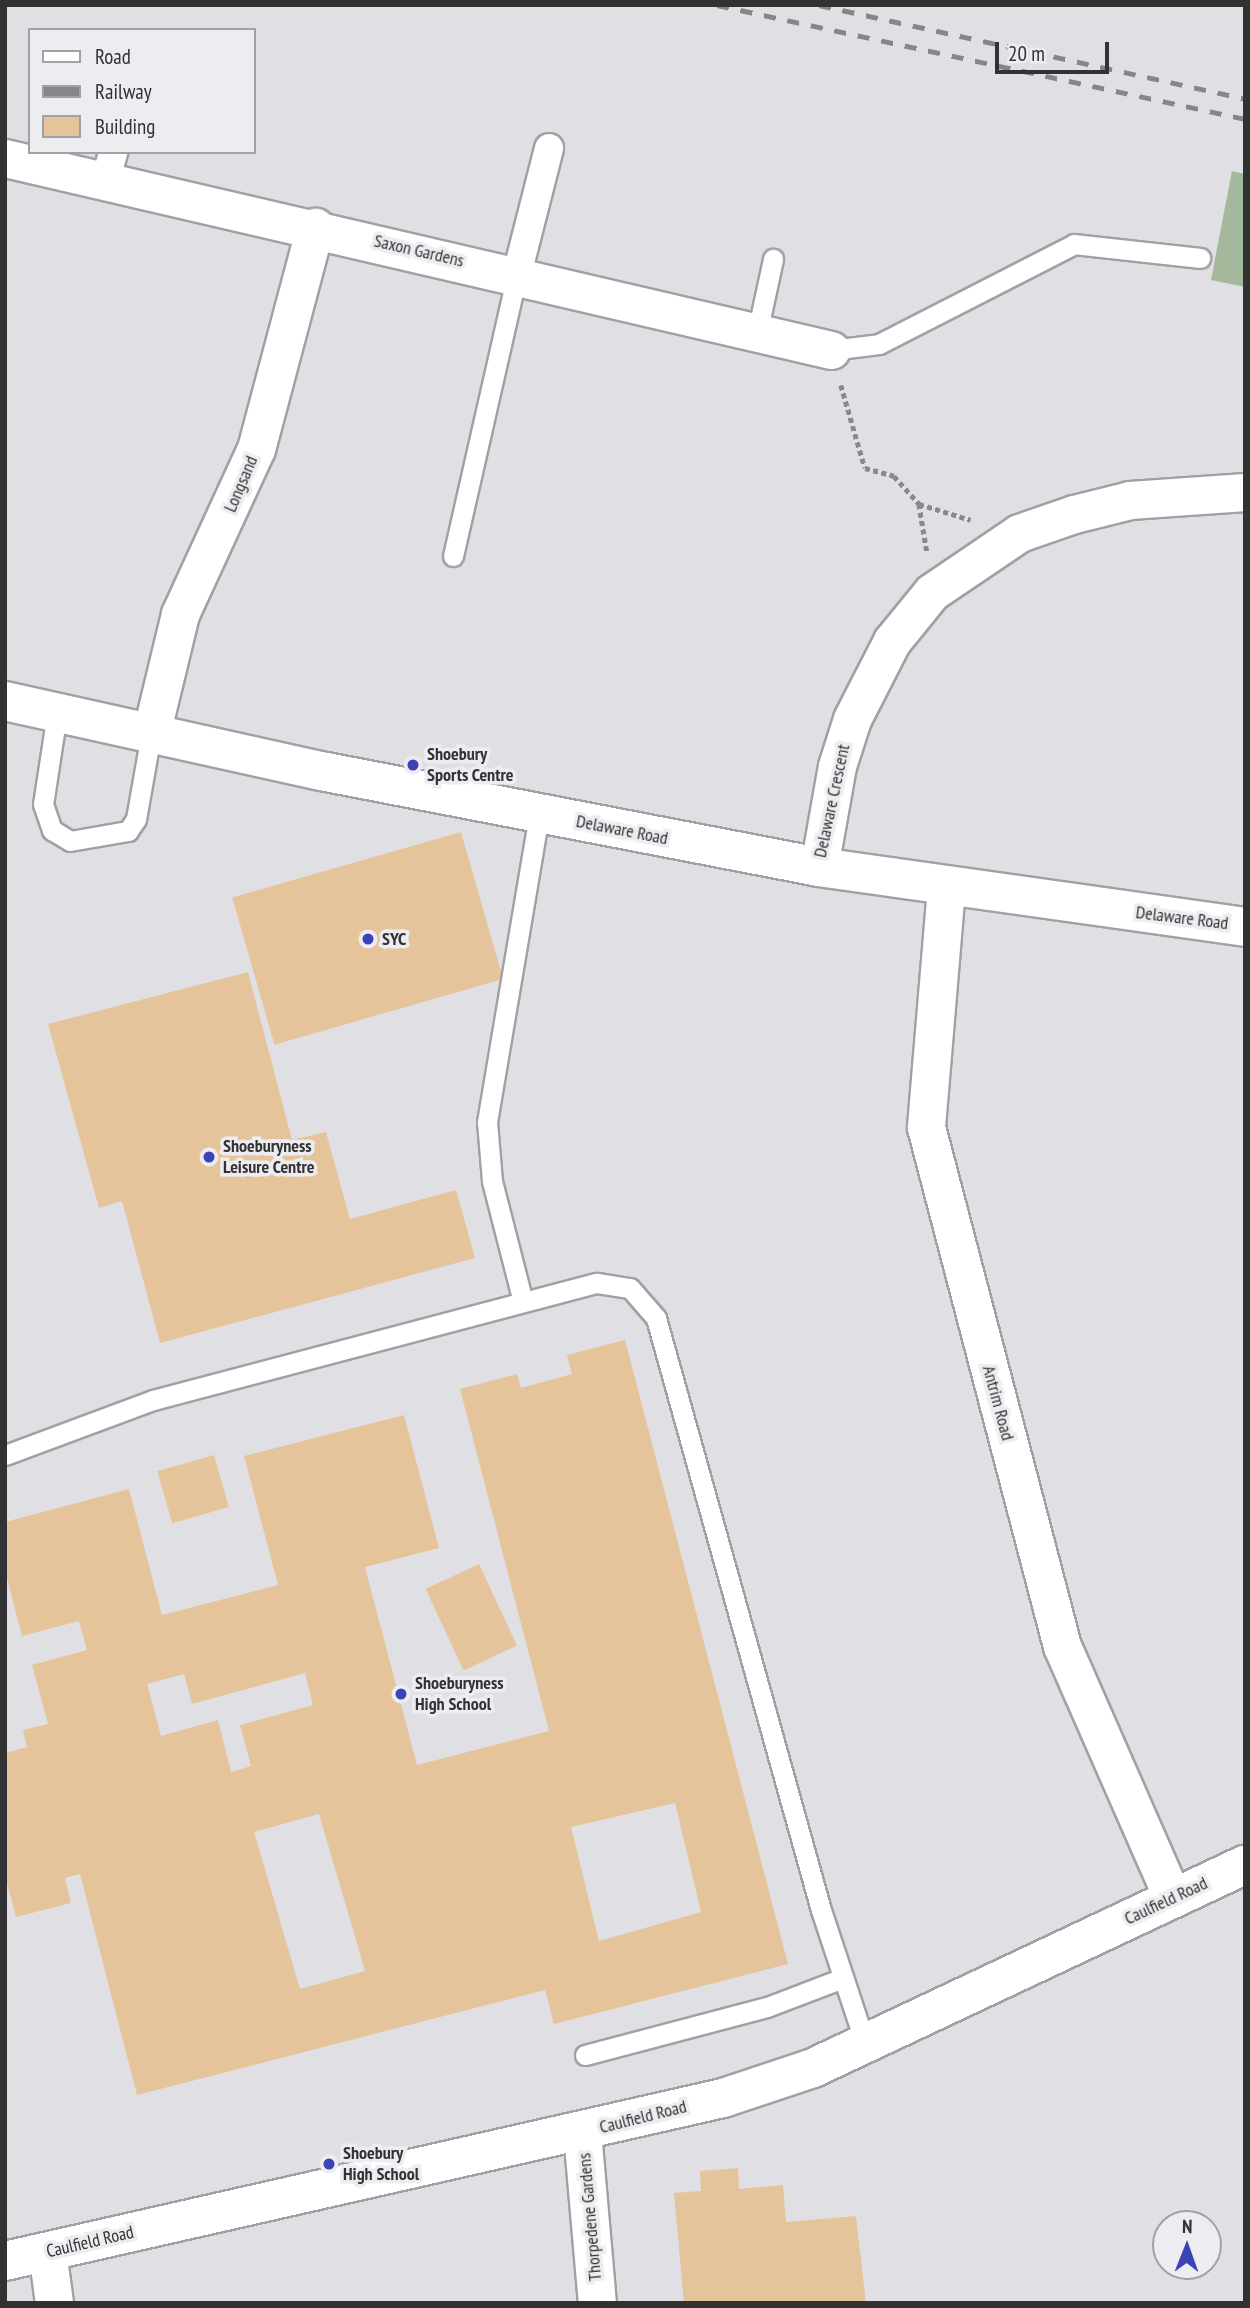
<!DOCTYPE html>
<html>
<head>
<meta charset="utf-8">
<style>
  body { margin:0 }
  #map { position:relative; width:1250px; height:2308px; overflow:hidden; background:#e0e0e4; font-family:"PT Sans Narrow",sans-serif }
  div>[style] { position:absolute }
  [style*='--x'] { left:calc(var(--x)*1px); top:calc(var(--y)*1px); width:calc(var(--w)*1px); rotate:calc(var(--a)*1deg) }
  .green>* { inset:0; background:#a4b89b }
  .building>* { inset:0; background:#e5c49b; transform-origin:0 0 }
  .path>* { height:4.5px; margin-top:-2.25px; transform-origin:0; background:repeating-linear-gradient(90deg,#89898c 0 5px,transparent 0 8.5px) }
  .roads { filter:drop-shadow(2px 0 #a0a1a4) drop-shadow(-2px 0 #a0a1a4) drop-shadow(0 2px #a0a1a4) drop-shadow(0 -2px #a0a1a4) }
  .service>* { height:19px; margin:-9.5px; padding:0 9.5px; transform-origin:9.5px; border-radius:9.5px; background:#fff }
  .pedestrian>* { height:28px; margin:-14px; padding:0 14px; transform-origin:14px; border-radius:14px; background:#fff }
  .minor>* { height:37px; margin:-18.5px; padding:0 18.5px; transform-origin:18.5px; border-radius:18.5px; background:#fff }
  .tertiary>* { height:38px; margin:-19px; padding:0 19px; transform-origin:19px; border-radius:19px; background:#fff }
  .rail>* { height:5px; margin-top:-2.5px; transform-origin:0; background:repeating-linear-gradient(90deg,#868688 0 12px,transparent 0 24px) }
  .dots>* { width:19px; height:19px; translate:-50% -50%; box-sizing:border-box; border:4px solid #ededf1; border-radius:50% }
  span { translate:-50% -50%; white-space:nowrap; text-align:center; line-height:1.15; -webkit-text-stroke:7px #ededf1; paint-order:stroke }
  .street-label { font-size:18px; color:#323233 }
  .poi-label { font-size:18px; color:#323233; font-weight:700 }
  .left { translate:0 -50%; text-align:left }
  .frame { position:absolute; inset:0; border:7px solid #323233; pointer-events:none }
  .legend { position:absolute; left:28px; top:28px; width:228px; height:126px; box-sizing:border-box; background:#ededf1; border:2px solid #a2a2a5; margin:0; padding:9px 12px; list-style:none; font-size:21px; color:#323233 }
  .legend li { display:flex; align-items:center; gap:14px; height:35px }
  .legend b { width:35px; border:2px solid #a2a2a5 }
  .north { position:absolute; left:1152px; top:2210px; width:70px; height:70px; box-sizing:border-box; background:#ededf1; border:2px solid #a2a2a5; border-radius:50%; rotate:1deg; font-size:19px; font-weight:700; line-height:28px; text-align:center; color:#323233 }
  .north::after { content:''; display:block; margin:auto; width:24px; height:32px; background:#3b43b7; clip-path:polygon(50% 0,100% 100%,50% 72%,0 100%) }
  .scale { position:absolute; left:995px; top:42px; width:114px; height:32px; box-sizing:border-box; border:4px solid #323233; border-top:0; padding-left:9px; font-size:21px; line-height:24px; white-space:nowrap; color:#323233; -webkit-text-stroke:5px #ededf1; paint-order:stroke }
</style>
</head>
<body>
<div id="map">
  <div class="green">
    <div style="clip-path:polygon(1232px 171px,1245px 174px,1245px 287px,1211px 280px)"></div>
  </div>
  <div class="building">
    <div style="left:461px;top:832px;width:153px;height:238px;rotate:74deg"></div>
    <div style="clip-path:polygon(248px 972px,292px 1140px,326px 1132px,350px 1219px,456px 1190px,475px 1258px,160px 1343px,122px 1201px,99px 1208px,48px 1024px)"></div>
    <div style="clip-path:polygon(evenodd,625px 1340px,788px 1964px,554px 2024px,545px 1990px,137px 2095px,80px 1874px,65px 1878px,71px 1903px,16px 1917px,5px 1876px,5px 1753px,27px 1747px,23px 1730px,48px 1724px,32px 1665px,87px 1650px,79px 1621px,22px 1636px,5px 1571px,5px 1522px,129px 1489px,162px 1615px,278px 1585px,244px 1456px,404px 1415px,439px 1548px,365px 1567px,417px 1765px,549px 1731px,460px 1389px,517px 1374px,521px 1388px,572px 1374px,567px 1355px,625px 1340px,305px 1673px,313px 1705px,240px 1725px,251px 1766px,231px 1772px,218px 1720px,161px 1736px,147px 1684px,184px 1674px,192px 1704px,305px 1673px,625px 1340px,675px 1803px,701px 1912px,599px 1941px,571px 1827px,675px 1803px,625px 1340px,319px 1814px,365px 1971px,300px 1989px,254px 1832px,319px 1814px)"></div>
    <div style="left:214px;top:1455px;width:54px;height:59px;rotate:74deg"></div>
    <div style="left:479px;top:1564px;width:90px;height:59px;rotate:65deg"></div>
    <div style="clip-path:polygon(738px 2168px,739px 2189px,783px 2185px,786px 2222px,856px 2216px,866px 2303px,684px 2303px,674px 2193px,701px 2191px,700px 2171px)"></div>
  </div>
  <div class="path">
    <div style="--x:841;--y:385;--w:86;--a:73.9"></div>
    <div style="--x:865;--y:468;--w:30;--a:15"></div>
    <div style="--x:894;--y:476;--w:38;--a:48"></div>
    <div style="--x:919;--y:504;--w:54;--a:17.1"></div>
    <div style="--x:919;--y:504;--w:49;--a:80.5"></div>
  </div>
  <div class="roads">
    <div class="service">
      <div style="--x:757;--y:333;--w:76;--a:-77.8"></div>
      <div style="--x:831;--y:350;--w:48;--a:-7.1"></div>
      <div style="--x:879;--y:344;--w:219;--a:-27.1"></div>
      <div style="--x:1074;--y:244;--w:127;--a:6.3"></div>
      <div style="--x:453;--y:556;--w:289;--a:-77.2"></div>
      <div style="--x:57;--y:713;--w:92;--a:98.7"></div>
      <div style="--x:43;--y:804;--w:28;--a:71"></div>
      <div style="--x:52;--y:830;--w:21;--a:31"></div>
      <div style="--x:70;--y:841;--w:59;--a:-9.8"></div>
      <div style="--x:128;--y:831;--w:14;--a:-56"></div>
      <div style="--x:136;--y:819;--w:86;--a:-80"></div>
      <div style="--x:523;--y:1302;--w:125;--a:-104.4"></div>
      <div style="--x:492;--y:1181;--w:59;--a:-94.8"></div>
      <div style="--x:487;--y:1122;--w:312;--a:-80.4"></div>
      <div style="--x:5;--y:1455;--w:158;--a:-20.4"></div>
      <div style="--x:153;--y:1400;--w:459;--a:-14.8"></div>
      <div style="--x:597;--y:1283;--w:33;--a:9"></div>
      <div style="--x:630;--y:1288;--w:40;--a:49"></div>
      <div style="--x:656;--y:1318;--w:615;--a:74.43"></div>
      <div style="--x:821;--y:1910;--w:140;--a:71.7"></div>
      <div style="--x:585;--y:2055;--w:188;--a:-14.8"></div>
      <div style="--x:767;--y:2007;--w:81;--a:-20.9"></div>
    </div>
    <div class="pedestrian">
      <div style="--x:106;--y:179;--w:28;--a:-75"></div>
      <div style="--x:517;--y:274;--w:130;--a:-75.7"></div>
    </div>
    <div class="minor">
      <div style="--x:5;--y:158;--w:848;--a:13.09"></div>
      <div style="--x:151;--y:734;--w:123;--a:-76.4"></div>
      <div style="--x:180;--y:614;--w:182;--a:-65.3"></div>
      <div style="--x:256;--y:449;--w:230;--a:-75.1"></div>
      <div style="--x:819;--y:867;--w:103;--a:-79.9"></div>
      <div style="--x:837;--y:766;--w:49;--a:-72.3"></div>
      <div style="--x:852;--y:719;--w:88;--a:-62.9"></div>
      <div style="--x:892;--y:641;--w:63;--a:-50.8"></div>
      <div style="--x:932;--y:592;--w:105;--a:-34.1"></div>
      <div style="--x:1019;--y:533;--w:58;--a:-19.1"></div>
      <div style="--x:1074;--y:514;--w:58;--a:-14"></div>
      <div style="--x:1130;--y:500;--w:115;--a:-4"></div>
      <div style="--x:946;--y:888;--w:240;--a:94.8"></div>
      <div style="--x:926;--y:1127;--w:537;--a:75.32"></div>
      <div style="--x:1062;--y:1646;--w:274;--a:66.3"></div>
      <div style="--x:582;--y:2132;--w:172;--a:85"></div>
      <div style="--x:47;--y:2251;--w:52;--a:82.3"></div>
    </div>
    <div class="tertiary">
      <div style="--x:5;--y:701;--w:324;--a:12.5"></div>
      <div style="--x:321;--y:771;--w:507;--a:10.91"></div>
      <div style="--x:819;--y:867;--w:430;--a:8"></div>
      <div style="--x:5;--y:2261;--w:736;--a:-12.79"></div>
      <div style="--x:723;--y:2098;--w:95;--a:-18.4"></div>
      <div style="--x:813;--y:2068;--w:477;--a:-25.2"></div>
    </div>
  </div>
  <div class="rail">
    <div style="--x:717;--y:5;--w:540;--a:12.18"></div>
    <div style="--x:819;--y:5;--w:436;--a:12.4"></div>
  </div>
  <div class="dots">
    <div style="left:413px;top:765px;background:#3b43b7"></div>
    <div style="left:368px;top:939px;background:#3b43b7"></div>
    <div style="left:209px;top:1157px;background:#3b43b7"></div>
    <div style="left:401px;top:1694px;background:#3b43b7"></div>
    <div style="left:329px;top:2164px;background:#3b43b7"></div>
  </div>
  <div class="street-label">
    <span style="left:419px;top:251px;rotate:13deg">Saxon Gardens</span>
    <span style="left:241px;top:484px;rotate:-67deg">Longsand</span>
    <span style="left:832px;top:801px;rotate:-78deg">Delaware Crescent</span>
    <span style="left:622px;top:830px;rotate:11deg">Delaware Road</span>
    <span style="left:1182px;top:918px;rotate:7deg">Delaware Road</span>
    <span style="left:998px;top:1403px;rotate:75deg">Antrim Road</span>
    <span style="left:1166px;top:1901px;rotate:-25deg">Caulfield Road</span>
    <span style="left:643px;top:2117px;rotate:-14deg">Caulfield Road</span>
    <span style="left:590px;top:2217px;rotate:-95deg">Thorpedene Gardens</span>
    <span style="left:90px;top:2242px;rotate:-13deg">Caulfield Road</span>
  </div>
  <div class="poi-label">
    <span class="left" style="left:427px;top:765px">Shoebury<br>Sports Centre</span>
    <span class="left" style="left:382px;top:939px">SYC</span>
    <span class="left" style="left:223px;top:1157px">Shoeburyness<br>Leisure Centre</span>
    <span class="left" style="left:415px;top:1694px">Shoeburyness<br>High School</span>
    <span class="left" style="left:343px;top:2164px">Shoebury<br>High School</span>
  </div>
  <div class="frame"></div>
  <ul class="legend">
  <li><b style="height:9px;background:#fff"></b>Road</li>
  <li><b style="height:9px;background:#868688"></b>Railway</li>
  <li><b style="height:19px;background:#e5c49b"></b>Building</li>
  </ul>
  <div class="north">N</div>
  <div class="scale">20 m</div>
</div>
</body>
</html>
